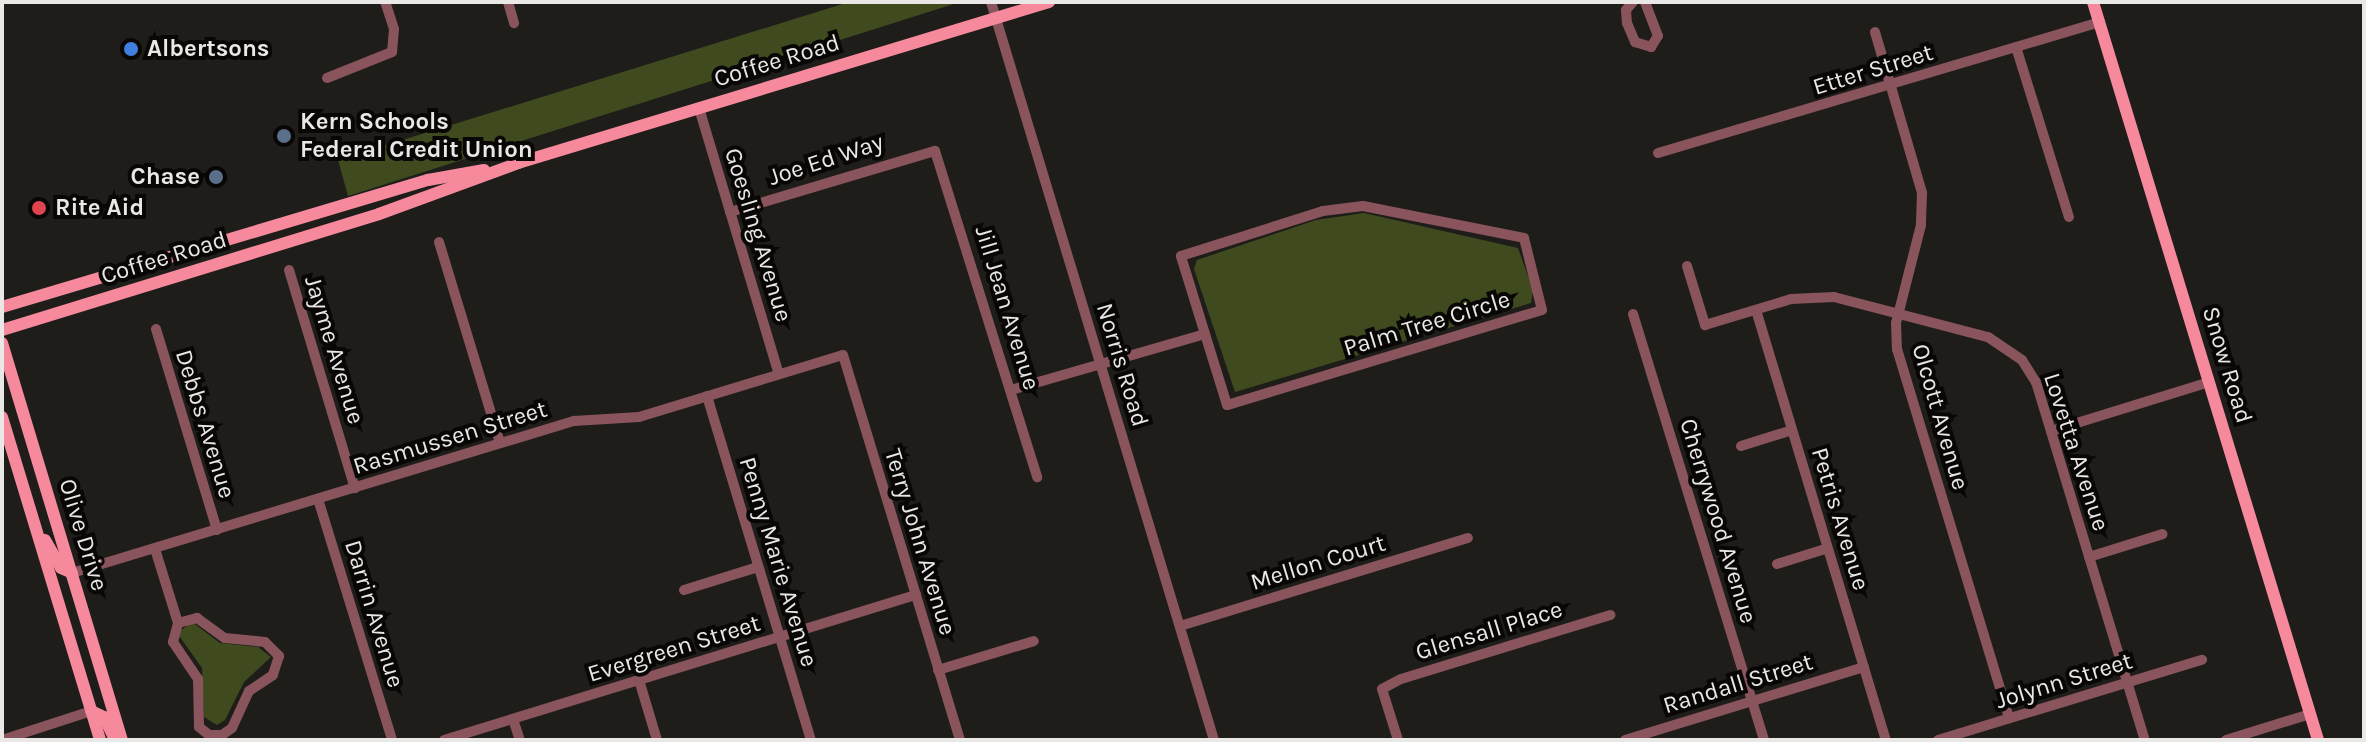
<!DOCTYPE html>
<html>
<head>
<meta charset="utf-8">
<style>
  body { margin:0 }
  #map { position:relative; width:2366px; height:742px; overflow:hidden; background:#1e1d1a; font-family:Karla,sans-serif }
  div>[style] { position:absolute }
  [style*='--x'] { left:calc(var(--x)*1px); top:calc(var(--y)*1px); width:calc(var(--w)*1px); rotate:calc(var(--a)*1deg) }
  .green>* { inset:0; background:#404a1f }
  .minor>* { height:10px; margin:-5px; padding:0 5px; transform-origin:5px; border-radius:5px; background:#89545c }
  .major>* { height:12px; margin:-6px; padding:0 6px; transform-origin:6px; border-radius:6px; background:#f6899c }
  .dots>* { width:22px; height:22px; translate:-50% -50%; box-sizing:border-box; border:4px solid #080706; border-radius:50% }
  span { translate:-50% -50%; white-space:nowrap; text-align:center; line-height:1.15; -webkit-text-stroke:8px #080706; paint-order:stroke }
  .poi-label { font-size:24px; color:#e9e8e6; font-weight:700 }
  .left { translate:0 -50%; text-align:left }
  .right { translate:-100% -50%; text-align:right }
  .street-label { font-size:24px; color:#e9e8e6 }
  .frame { position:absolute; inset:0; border:4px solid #e9e8e6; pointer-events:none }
</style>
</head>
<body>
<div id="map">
  <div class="green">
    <div style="clip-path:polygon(849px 2px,960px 2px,348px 196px,338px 160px)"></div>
    <div style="clip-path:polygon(1364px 213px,1518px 248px,1533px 290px,1531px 303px,1235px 392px,1194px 269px,1197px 260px,1316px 220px)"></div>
    <div style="clip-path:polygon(192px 622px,220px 643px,258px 647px,271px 657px,244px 682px,225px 720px,217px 725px,204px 717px,202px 668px,177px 633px)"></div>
  </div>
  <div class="minor">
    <div style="--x:508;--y:2;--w:22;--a:74"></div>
    <div style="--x:991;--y:2;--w:771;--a:73.19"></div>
    <div style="--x:1633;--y:2;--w:11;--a:131"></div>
    <div style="--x:1626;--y:10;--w:13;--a:86"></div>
    <div style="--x:1627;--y:23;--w:21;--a:67"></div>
    <div style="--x:1635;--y:42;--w:17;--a:17"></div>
    <div style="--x:1651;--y:47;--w:13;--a:-58"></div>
    <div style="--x:1658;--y:36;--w:36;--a:-111"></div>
    <div style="--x:1875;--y:32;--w:168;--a:73.7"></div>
    <div style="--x:1922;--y:193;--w:32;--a:92"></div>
    <div style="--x:1921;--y:225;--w:101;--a:104.3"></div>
    <div style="--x:1896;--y:323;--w:26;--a:88"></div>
    <div style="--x:1897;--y:349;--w:386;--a:73.1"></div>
    <div style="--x:2016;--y:47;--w:178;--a:72.7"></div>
    <div style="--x:327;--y:78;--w:70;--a:-21.8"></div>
    <div style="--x:392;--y:52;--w:23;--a:-85"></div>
    <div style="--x:394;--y:29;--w:28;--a:-108"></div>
    <div style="--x:699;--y:108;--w:278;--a:73.3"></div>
    <div style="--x:1658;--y:153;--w:461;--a:-16.5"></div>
    <div style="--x:1363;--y:206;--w:164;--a:11.2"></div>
    <div style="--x:1524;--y:238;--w:74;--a:76"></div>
    <div style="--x:1542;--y:310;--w:329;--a:163.2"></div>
    <div style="--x:1227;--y:405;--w:156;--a:-107.2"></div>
    <div style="--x:1181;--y:256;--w:149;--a:-17.6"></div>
    <div style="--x:1323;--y:211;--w:40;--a:-7.1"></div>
    <div style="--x:730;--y:212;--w:214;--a:-16.6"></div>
    <div style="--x:935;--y:151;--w:342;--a:72.6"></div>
    <div style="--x:439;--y:242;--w:210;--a:73.1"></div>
    <div style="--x:1687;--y:266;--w:62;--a:73"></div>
    <div style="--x:1705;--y:325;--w:90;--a:-16.8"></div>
    <div style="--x:1791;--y:299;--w:43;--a:-2.7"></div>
    <div style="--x:1834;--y:297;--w:159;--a:14.6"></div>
    <div style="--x:1988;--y:337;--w:41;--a:34.1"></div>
    <div style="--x:2022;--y:360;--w:26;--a:58"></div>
    <div style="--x:2036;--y:382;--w:374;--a:73.1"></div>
    <div style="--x:289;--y:270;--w:228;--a:73.2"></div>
    <div style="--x:1756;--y:310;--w:449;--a:73.2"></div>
    <div style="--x:1633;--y:314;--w:446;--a:72.9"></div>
    <div style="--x:156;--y:329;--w:210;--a:73.1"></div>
    <div style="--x:1011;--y:390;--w:202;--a:-16.1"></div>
    <div style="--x:707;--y:396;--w:359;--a:73.2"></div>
    <div style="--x:2051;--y:431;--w:165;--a:-17.2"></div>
    <div style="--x:1741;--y:446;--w:53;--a:-17.4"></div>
    <div style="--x:318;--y:499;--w:252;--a:72.9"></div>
    <div style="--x:155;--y:549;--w:77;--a:72.7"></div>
    <div style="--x:2089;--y:557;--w:77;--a:-17.3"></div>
    <div style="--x:1777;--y:564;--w:53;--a:-17.4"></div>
    <div style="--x:72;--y:573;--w:525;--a:-16.85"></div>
    <div style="--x:574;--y:421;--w:65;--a:-3.5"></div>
    <div style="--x:639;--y:417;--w:213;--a:-16.9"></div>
    <div style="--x:843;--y:355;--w:402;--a:73.1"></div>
    <div style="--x:684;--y:590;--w:77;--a:-17.3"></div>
    <div style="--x:197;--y:618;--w:34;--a:36"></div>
    <div style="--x:225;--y:638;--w:40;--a:5.7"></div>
    <div style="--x:265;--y:642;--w:20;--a:45"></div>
    <div style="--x:279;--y:656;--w:20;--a:108"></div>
    <div style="--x:273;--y:675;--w:29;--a:146"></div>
    <div style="--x:249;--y:691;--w:41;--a:114.7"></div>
    <div style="--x:232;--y:728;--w:12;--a:145"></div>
    <div style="--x:222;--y:735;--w:13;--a:180"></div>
    <div style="--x:209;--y:735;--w:13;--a:-141"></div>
    <div style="--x:199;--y:727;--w:48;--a:-91.2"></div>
    <div style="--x:198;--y:679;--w:45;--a:-124"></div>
    <div style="--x:173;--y:642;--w:20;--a:-75"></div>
    <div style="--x:178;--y:623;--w:20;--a:-15"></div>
    <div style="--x:1180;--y:626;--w:301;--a:-17"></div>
    <div style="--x:938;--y:670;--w:100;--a:-16.8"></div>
    <div style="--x:639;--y:680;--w:63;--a:73.3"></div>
    <div style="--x:513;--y:719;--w:22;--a:72"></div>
    <div style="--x:2;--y:740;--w:94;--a:-18"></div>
    <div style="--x:444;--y:740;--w:494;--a:-17.1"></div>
    <div style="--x:1398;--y:740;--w:53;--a:-107.4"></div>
    <div style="--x:1382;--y:689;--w:21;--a:-28"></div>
    <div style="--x:1401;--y:679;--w:219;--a:-17"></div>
    <div style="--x:1625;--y:740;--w:250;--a:-17"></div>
    <div style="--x:1938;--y:740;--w:276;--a:-16.9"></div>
    <div style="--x:2226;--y:740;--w:88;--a:-17.2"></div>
  </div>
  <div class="major">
    <div style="--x:2093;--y:2;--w:772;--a:73.04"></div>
    <div style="--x:2;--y:307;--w:445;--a:-16.6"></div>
    <div style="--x:428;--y:180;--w:57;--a:-10.1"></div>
    <div style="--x:2;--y:330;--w:394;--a:-17.1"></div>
    <div style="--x:379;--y:214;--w:148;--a:-20.1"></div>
    <div style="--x:518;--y:163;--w:555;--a:-16.87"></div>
    <div style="--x:2;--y:343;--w:415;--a:73.2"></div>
    <div style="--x:2;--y:417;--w:338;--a:73.1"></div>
    <div style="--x:45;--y:540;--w:32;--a:60"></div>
    <div style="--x:61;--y:568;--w:12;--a:24"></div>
    <div style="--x:91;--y:711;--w:14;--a:25"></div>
    <div style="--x:104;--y:717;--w:25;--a:64"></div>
  </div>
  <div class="dots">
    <div style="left:131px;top:49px;background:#3f7fe0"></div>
    <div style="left:284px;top:136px;background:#5c6f8a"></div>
    <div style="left:216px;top:177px;background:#5c6f8a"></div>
    <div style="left:39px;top:208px;background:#e0444e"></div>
  </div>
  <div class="poi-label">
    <span class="left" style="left:147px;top:49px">Albertsons</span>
    <span class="left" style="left:300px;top:136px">Kern Schools<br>Federal Credit Union</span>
    <span class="right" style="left:200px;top:177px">Chase</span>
    <span class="left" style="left:55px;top:208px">Rite Aid</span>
  </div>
  <div class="street-label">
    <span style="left:777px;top:61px;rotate:-17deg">Coffee Road</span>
    <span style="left:1873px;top:70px;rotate:-17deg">Etter Street</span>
    <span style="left:826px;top:160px;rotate:-18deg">Joe Ed Way</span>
    <span style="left:758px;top:235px;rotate:73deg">Goesling Avenue</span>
    <span style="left:164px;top:258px;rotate:-17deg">Coffee Road</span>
    <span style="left:1007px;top:308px;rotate:73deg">Jill Jean Avenue</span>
    <span style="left:1427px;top:324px;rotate:-17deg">Palm Tree Circle</span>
    <span style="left:334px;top:350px;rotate:73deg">Jayme Avenue</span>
    <span style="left:1122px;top:365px;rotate:73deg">Norris Road</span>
    <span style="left:2227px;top:365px;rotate:73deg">Snow Road</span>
    <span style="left:1940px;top:417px;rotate:74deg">Olcott Avenue</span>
    <span style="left:205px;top:424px;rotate:73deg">Debbs Avenue</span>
    <span style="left:450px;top:438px;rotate:-17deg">Rasmussen Street</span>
    <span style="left:2076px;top:452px;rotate:72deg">Lovetta Avenue</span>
    <span style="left:1840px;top:519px;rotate:73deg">Petris Avenue</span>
    <span style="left:1718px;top:521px;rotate:73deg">Cherrywood Avenue</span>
    <span style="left:83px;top:535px;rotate:73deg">Olive Drive</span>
    <span style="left:920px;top:542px;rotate:73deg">Terry John Avenue</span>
    <span style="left:778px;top:562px;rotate:73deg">Penny Marie Avenue</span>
    <span style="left:1318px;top:563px;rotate:-17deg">Mellon Court</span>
    <span style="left:374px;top:614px;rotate:73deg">Darrin Avenue</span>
    <span style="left:1489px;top:631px;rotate:-17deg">Glensall Place</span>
    <span style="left:674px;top:649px;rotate:-17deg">Evergreen Street</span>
    <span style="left:2064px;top:681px;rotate:-17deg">Jolynn Street</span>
    <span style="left:1738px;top:684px;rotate:-17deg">Randall Street</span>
  </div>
  <div class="frame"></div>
</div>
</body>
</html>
